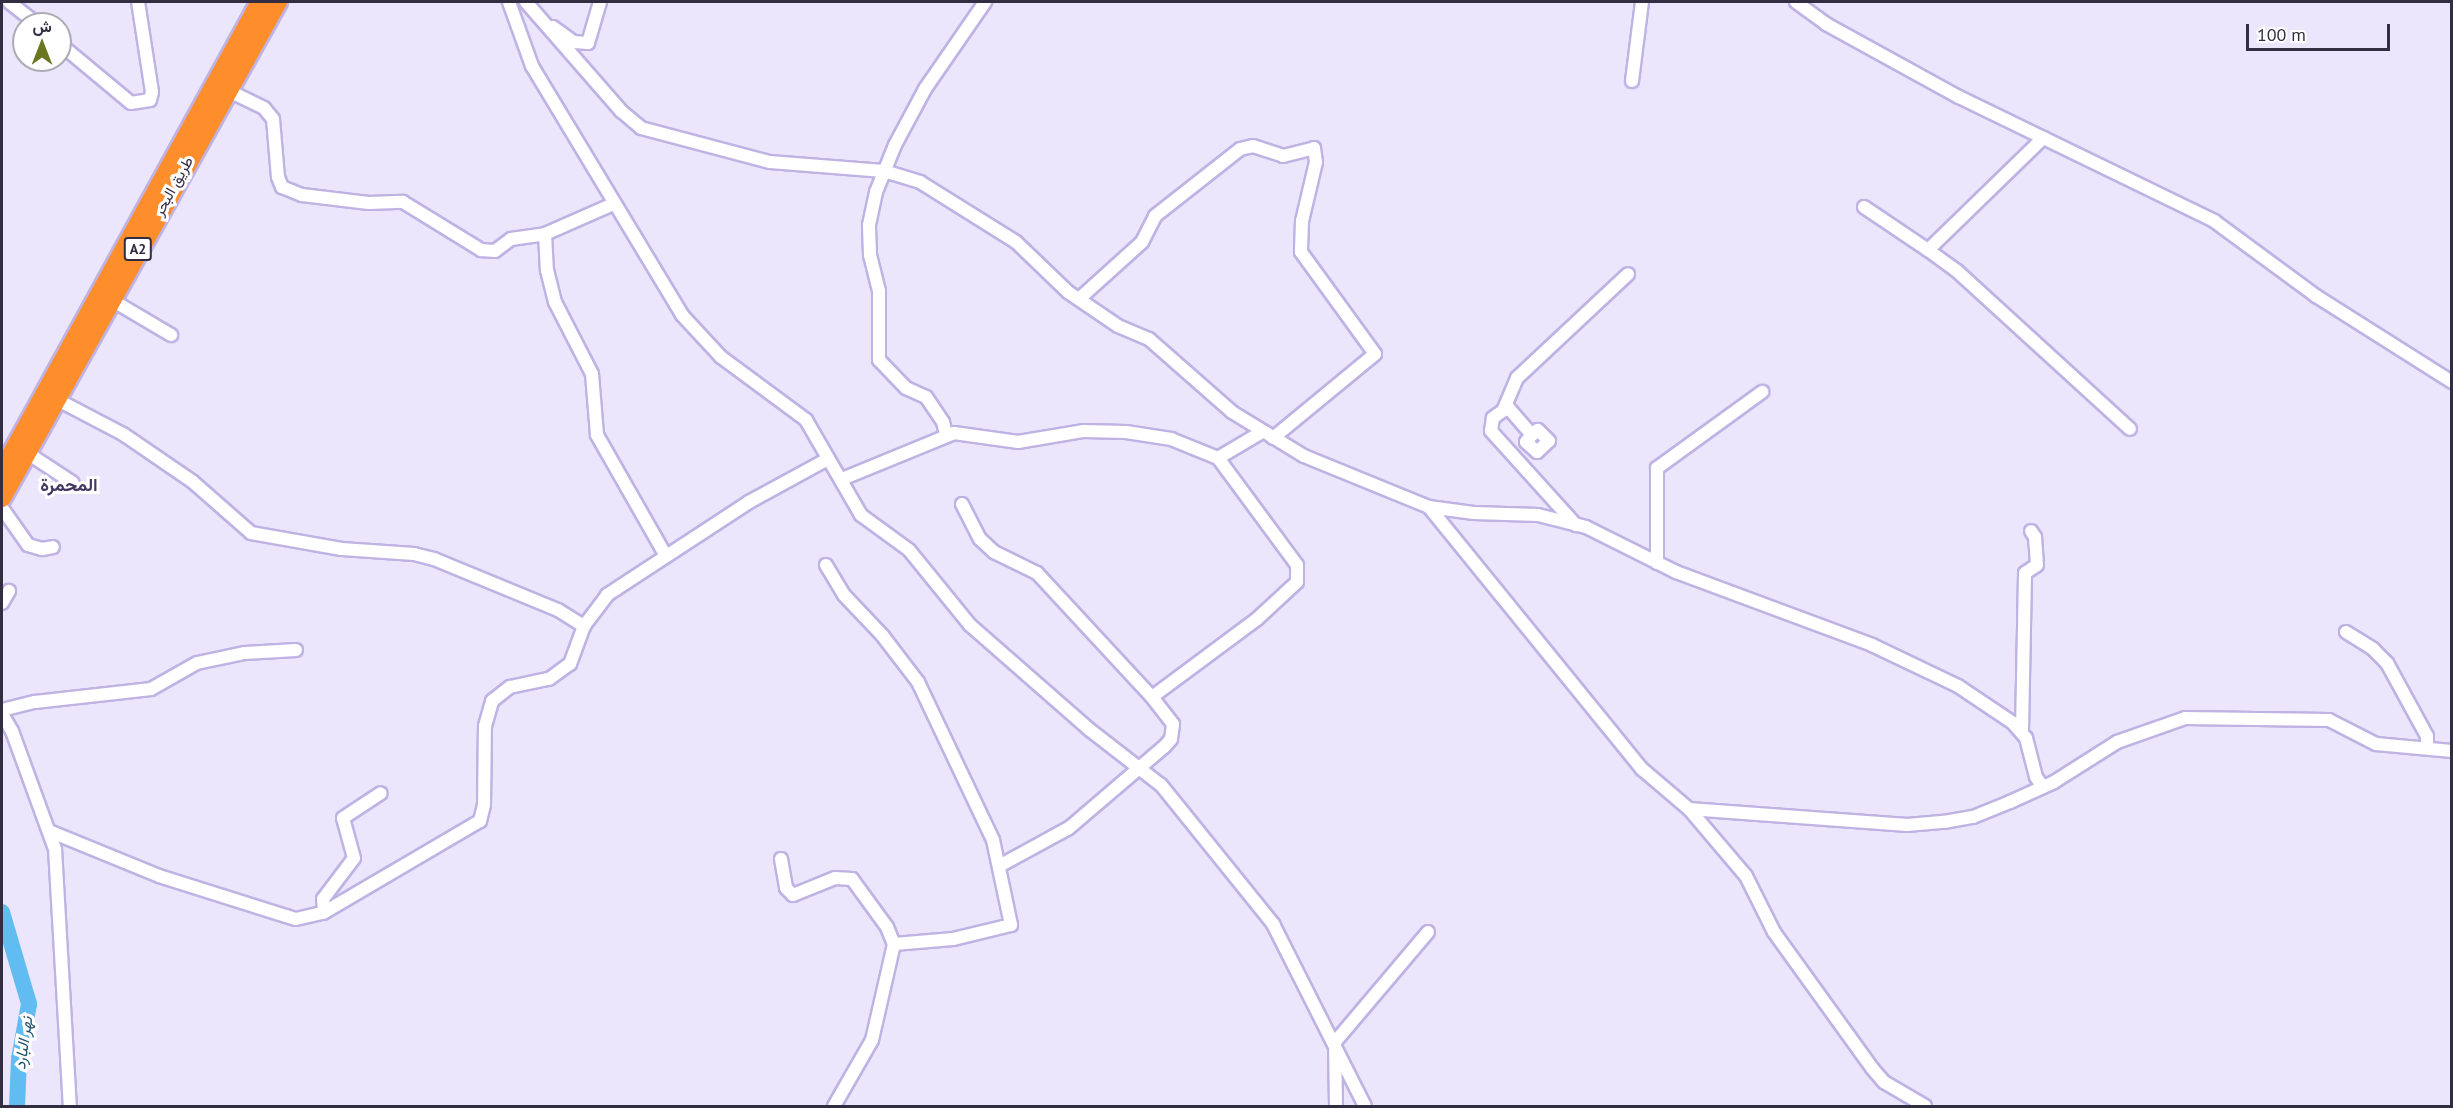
<!DOCTYPE html>
<html>
<head>
<meta charset="utf-8">
<style>
  body { margin:0 }
  #map { position:relative; width:2453px; height:1108px; overflow:hidden; background:#ebe6fb; font-family:"PT Sans",Vazirmatn,sans-serif }
  div>[style] { position:absolute }
  [style*='--x'] { left:calc(var(--x)*1px); top:calc(var(--y)*1px); width:calc(var(--w)*1px); rotate:calc(var(--a)*1deg) }
  .river>* { height:16px; margin:-8px; padding:0 8px; transform-origin:8px; border-radius:8px; background:#61bcf1 }
  .roads { filter:drop-shadow(2px 0 #bfb3e4) drop-shadow(-2px 0 #bfb3e4) drop-shadow(0 2px #bfb3e4) drop-shadow(0 -2px #bfb3e4) }
  .minor>* { height:12px; margin:-6px; padding:0 6px; transform-origin:6px; border-radius:6px; background:#fff }
  .highway>* { height:18px; margin:-9px; padding:0 9px; transform-origin:9px; border-radius:9px; background:#fe8e2b }
  span { translate:-50% -50%; white-space:nowrap; text-align:center; line-height:1.15; -webkit-text-stroke:6px #fff; paint-order:stroke }
  .shield-label span { padding:2px 4px; background:#fff; border:2px solid; border-radius:4px; -webkit-text-stroke-width:0 }
  .shield-label { font-size:14px; color:#322d40; font-weight:700 }
  .street-label { font-size:15px; color:#322d40 }
  .water-label { font-size:16px; color:#22536e; font-style:italic }
  .quarter-label { font-size:18px; color:#443861; font-weight:700 }
  .frame { position:absolute; inset:0; border:3px solid #322d40; pointer-events:none }
  .north { position:absolute; left:12px; top:12px; width:60px; height:60px; box-sizing:border-box; background:#fff; border:2px solid #adabb3; border-radius:50%; rotate:0deg; font-size:16px; font-weight:700; line-height:24px; text-align:center; color:#322d40 }
  .north::after { content:''; display:block; margin:auto; width:21px; height:27px; background:#6b7620; clip-path:polygon(50% 0,100% 100%,50% 72%,0 100%) }
  .scale { position:absolute; left:2246px; top:24px; width:144px; height:27px; box-sizing:border-box; border:3px solid #322d40; border-top:0; padding-left:8px; font-size:18px; line-height:21px; white-space:nowrap; color:#322d40; -webkit-text-stroke:4px #fff; paint-order:stroke }
</style>
</head>
<body>
<div id="map">
  <div class="river">
    <div style="--x:2;--y:912;--w:96;--a:73.6"></div>
    <div style="--x:29;--y:1004;--w:56;--a:100.3"></div>
    <div style="--x:19;--y:1059;--w:47;--a:92.4"></div>
  </div>
  <div class="roads">
    <div class="minor">
      <div style="--x:9;--y:2;--w:36;--a:38"></div>
      <div style="--x:509;--y:2;--w:68;--a:70.2"></div>
      <div style="--x:532;--y:66;--w:291;--a:58.9"></div>
      <div style="--x:682;--y:315;--w:57;--a:47.1"></div>
      <div style="--x:721;--y:357;--w:106;--a:36.5"></div>
      <div style="--x:806;--y:420;--w:110;--a:59.9"></div>
      <div style="--x:861;--y:515;--w:59;--a:36.1"></div>
      <div style="--x:909;--y:550;--w:97;--a:50.9"></div>
      <div style="--x:970;--y:625;--w:159;--a:41.2"></div>
      <div style="--x:1090;--y:730;--w:90;--a:37.8"></div>
      <div style="--x:1161;--y:785;--w:179;--a:51.1"></div>
      <div style="--x:1273;--y:924;--w:204;--a:63.2"></div>
      <div style="--x:526;--y:2;--w:145;--a:48.9"></div>
      <div style="--x:621;--y:111;--w:26;--a:40"></div>
      <div style="--x:641;--y:128;--w:133;--a:14.8"></div>
      <div style="--x:770;--y:162;--w:114;--a:4.5"></div>
      <div style="--x:884;--y:171;--w:38;--a:17"></div>
      <div style="--x:920;--y:182;--w:113;--a:32"></div>
      <div style="--x:1016;--y:242;--w:72;--a:43.9"></div>
      <div style="--x:1068;--y:292;--w:60;--a:34.2"></div>
      <div style="--x:1118;--y:326;--w:34;--a:23"></div>
      <div style="--x:1149;--y:339;--w:111;--a:41.3"></div>
      <div style="--x:1232;--y:412;--w:84;--a:31.4"></div>
      <div style="--x:1304;--y:456;--w:135;--a:22.2"></div>
      <div style="--x:1429;--y:507;--w:45;--a:7.6"></div>
      <div style="--x:1474;--y:513;--w:64;--a:1.8"></div>
      <div style="--x:1538;--y:515;--w:49;--a:14"></div>
      <div style="--x:1586;--y:527;--w:101;--a:26.6"></div>
      <div style="--x:1676;--y:572;--w:209;--a:20.4"></div>
      <div style="--x:1872;--y:645;--w:95;--a:25.5"></div>
      <div style="--x:1958;--y:686;--w:66;--a:33.9"></div>
      <div style="--x:2013;--y:723;--w:20;--a:49"></div>
      <div style="--x:2026;--y:738;--w:40;--a:75.6"></div>
      <div style="--x:2036;--y:777;--w:12;--a:55"></div>
      <div style="--x:1796;--y:2;--w:37;--a:36"></div>
      <div style="--x:1826;--y:24;--w:152;--a:28.8"></div>
      <div style="--x:1959;--y:97;--w:284;--a:25.9"></div>
      <div style="--x:2214;--y:221;--w:127;--a:36.3"></div>
      <div style="--x:2316;--y:296;--w:161;--a:32.3"></div>
      <div style="--x:553;--y:27;--w:26;--a:36"></div>
      <div style="--x:574;--y:42;--w:14;--a:4"></div>
      <div style="--x:588;--y:43;--w:43;--a:-73.7"></div>
      <div style="--x:60;--y:44;--w:92;--a:39.7"></div>
      <div style="--x:131;--y:103;--w:19;--a:-9"></div>
      <div style="--x:150;--y:100;--w:8;--a:-76"></div>
      <div style="--x:152;--y:92;--w:91;--a:-98.8"></div>
      <div style="--x:1632;--y:81;--w:80;--a:-82.8"></div>
      <div style="--x:227;--y:90;--w:41;--a:25.9"></div>
      <div style="--x:264;--y:108;--w:14;--a:51"></div>
      <div style="--x:273;--y:119;--w:58;--a:85.1"></div>
      <div style="--x:278;--y:177;--w:11;--a:68"></div>
      <div style="--x:282;--y:187;--w:22;--a:22"></div>
      <div style="--x:302;--y:195;--w:67;--a:6.8"></div>
      <div style="--x:369;--y:203;--w:34;--a:-2"></div>
      <div style="--x:403;--y:202;--w:92;--a:31.6"></div>
      <div style="--x:481;--y:250;--w:14;--a:4"></div>
      <div style="--x:495;--y:251;--w:20;--a:-37"></div>
      <div style="--x:511;--y:239;--w:34;--a:-8"></div>
      <div style="--x:545;--y:234;--w:74;--a:-23.8"></div>
      <div style="--x:1864;--y:207;--w:77;--a:33.9"></div>
      <div style="--x:1928;--y:250;--w:161;--a:-44.2"></div>
      <div style="--x:545;--y:234;--w:36;--a:87"></div>
      <div style="--x:547;--y:270;--w:33;--a:76"></div>
      <div style="--x:555;--y:302;--w:81;--a:62.8"></div>
      <div style="--x:592;--y:374;--w:61;--a:85.3"></div>
      <div style="--x:597;--y:435;--w:139;--a:60.3"></div>
      <div style="--x:1928;--y:250;--w:36;--a:36"></div>
      <div style="--x:1957;--y:271;--w:234;--a:42.4"></div>
      <div style="--x:110;--y:299;--w:71;--a:30.5"></div>
      <div style="--x:1079;--y:299;--w:85;--a:-42.1"></div>
      <div style="--x:1142;--y:242;--w:29;--a:-63"></div>
      <div style="--x:1155;--y:216;--w:108;--a:-38.2"></div>
      <div style="--x:1240;--y:149;--w:13;--a:-13"></div>
      <div style="--x:1253;--y:146;--w:32;--a:18"></div>
      <div style="--x:1283;--y:156;--w:32;--a:-14"></div>
      <div style="--x:1314;--y:148;--w:14;--a:82"></div>
      <div style="--x:1316;--y:162;--w:61;--a:103.3"></div>
      <div style="--x:1302;--y:221;--w:31;--a:92"></div>
      <div style="--x:1301;--y:252;--w:126;--a:54"></div>
      <div style="--x:1375;--y:354;--w:132;--a:140.5"></div>
      <div style="--x:56;--y:399;--w:76;--a:27.6"></div>
      <div style="--x:123;--y:434;--w:85;--a:34.4"></div>
      <div style="--x:193;--y:482;--w:77;--a:41.3"></div>
      <div style="--x:251;--y:533;--w:92;--a:10"></div>
      <div style="--x:342;--y:549;--w:72;--a:4"></div>
      <div style="--x:414;--y:554;--w:21;--a:14"></div>
      <div style="--x:434;--y:559;--w:134;--a:22.4"></div>
      <div style="--x:558;--y:610;--w:31;--a:32"></div>
      <div style="--x:1503;--y:411;--w:36;--a:-67"></div>
      <div style="--x:1517;--y:378;--w:152;--a:-43.1"></div>
      <div style="--x:946;--y:434;--w:12;--a:-104"></div>
      <div style="--x:943;--y:422;--w:30;--a:-124"></div>
      <div style="--x:926;--y:397;--w:22;--a:-156"></div>
      <div style="--x:906;--y:388;--w:39;--a:-134"></div>
      <div style="--x:879;--y:360;--w:69;--a:-90"></div>
      <div style="--x:879;--y:291;--w:37;--a:-104"></div>
      <div style="--x:870;--y:255;--w:30;--a:-92"></div>
      <div style="--x:869;--y:225;--w:34;--a:-78"></div>
      <div style="--x:876;--y:192;--w:51;--a:-68"></div>
      <div style="--x:895;--y:145;--w:64;--a:-61.8"></div>
      <div style="--x:925;--y:89;--w:106;--a:-55.4"></div>
      <div style="--x:1532;--y:435;--w:9;--a:131"></div>
      <div style="--x:1526;--y:442;--w:15;--a:42"></div>
      <div style="--x:1537;--y:452;--w:16;--a:-43"></div>
      <div style="--x:1549;--y:441;--w:16;--a:-135"></div>
      <div style="--x:1538;--y:430;--w:8;--a:140"></div>
      <div style="--x:1532;--y:435;--w:37;--a:-131"></div>
      <div style="--x:1508;--y:407;--w:19;--a:144"></div>
      <div style="--x:1493;--y:418;--w:13;--a:99"></div>
      <div style="--x:1491;--y:431;--w:127;--a:47.9"></div>
      <div style="--x:26;--y:452;--w:56;--a:33.4"></div>
      <div style="--x:842;--y:479;--w:121;--a:-22.3"></div>
      <div style="--x:954;--y:433;--w:65;--a:8"></div>
      <div style="--x:1018;--y:442;--w:67;--a:-9.5"></div>
      <div style="--x:1084;--y:431;--w:42;--a:1.4"></div>
      <div style="--x:1126;--y:432;--w:46;--a:8.8"></div>
      <div style="--x:1171;--y:439;--w:51;--a:22"></div>
      <div style="--x:962;--y:504;--w:39;--a:63"></div>
      <div style="--x:980;--y:539;--w:19;--a:43"></div>
      <div style="--x:994;--y:552;--w:48;--a:26"></div>
      <div style="--x:1037;--y:573;--w:169;--a:47.2"></div>
      <div style="--x:1429;--y:507;--w:338;--a:50.9"></div>
      <div style="--x:1642;--y:769;--w:62;--a:40.4"></div>
      <div style="--x:2;--y:508;--w:45;--a:54.9"></div>
      <div style="--x:28;--y:545;--w:15;--a:16"></div>
      <div style="--x:42;--y:549;--w:11;--a:-10"></div>
      <div style="--x:1657;--y:563;--w:95;--a:-90"></div>
      <div style="--x:1657;--y:468;--w:130;--a:-35.9"></div>
      <div style="--x:826;--y:565;--w:35;--a:59"></div>
      <div style="--x:844;--y:595;--w:55;--a:46.5"></div>
      <div style="--x:882;--y:635;--w:59;--a:52.5"></div>
      <div style="--x:918;--y:682;--w:175;--a:64.6"></div>
      <div style="--x:993;--y:840;--w:87;--a:78"></div>
      <div style="--x:1011;--y:925;--w:60;--a:166.4"></div>
      <div style="--x:953;--y:939;--w:59;--a:175.2"></div>
      <div style="--x:894;--y:944;--w:98;--a:102.9"></div>
      <div style="--x:872;--y:1040;--w:76;--a:119.9"></div>
      <div style="--x:2;--y:603;--w:14;--a:-60"></div>
      <div style="--x:2346;--y:632;--w:32;--a:32"></div>
      <div style="--x:2373;--y:649;--w:20;--a:45"></div>
      <div style="--x:2387;--y:663;--w:83;--a:61.3"></div>
      <div style="--x:2427;--y:736;--w:10;--a:90"></div>
      <div style="--x:2;--y:710;--w:34;--a:-14"></div>
      <div style="--x:35;--y:702;--w:117;--a:-6.4"></div>
      <div style="--x:151;--y:689;--w:53;--a:-29.5"></div>
      <div style="--x:197;--y:663;--w:49;--a:-11.8"></div>
      <div style="--x:245;--y:653;--w:51;--a:-3.4"></div>
      <div style="--x:2;--y:714;--w:20;--a:60"></div>
      <div style="--x:12;--y:731;--w:126;--a:70"></div>
      <div style="--x:55;--y:849;--w:257;--a:86.7"></div>
      <div style="--x:2022;--y:731;--w:158;--a:-88.9"></div>
      <div style="--x:2025;--y:573;--w:14;--a:-34"></div>
      <div style="--x:2037;--y:565;--w:28;--a:-94"></div>
      <div style="--x:2035;--y:537;--w:7;--a:-124"></div>
      <div style="--x:49;--y:831;--w:119;--a:22.2"></div>
      <div style="--x:159;--y:876;--w:133;--a:17.5"></div>
      <div style="--x:286;--y:916;--w:10;--a:17"></div>
      <div style="--x:296;--y:919;--w:28;--a:-13"></div>
      <div style="--x:323;--y:913;--w:182;--a:-30.4"></div>
      <div style="--x:480;--y:821;--w:16;--a:-76"></div>
      <div style="--x:484;--y:805;--w:79;--a:-89.3"></div>
      <div style="--x:485;--y:726;--w:26;--a:-74"></div>
      <div style="--x:492;--y:701;--w:23;--a:-38"></div>
      <div style="--x:510;--y:687;--w:40;--a:-12"></div>
      <div style="--x:549;--y:679;--w:26;--a:-36"></div>
      <div style="--x:570;--y:664;--w:40;--a:-69.8"></div>
      <div style="--x:584;--y:626;--w:39;--a:-53"></div>
      <div style="--x:607;--y:595;--w:170;--a:-33.2"></div>
      <div style="--x:749;--y:502;--w:90;--a:-28.6"></div>
      <div style="--x:781;--y:859;--w:29;--a:80"></div>
      <div style="--x:786;--y:888;--w:10;--a:45"></div>
      <div style="--x:793;--y:895;--w:45;--a:-22"></div>
      <div style="--x:835;--y:878;--w:17;--a:3"></div>
      <div style="--x:852;--y:879;--w:59;--a:53.9"></div>
      <div style="--x:887;--y:927;--w:18;--a:68"></div>
      <div style="--x:1001;--y:865;--w:77;--a:-28.6"></div>
      <div style="--x:1069;--y:828;--w:126;--a:-40.5"></div>
      <div style="--x:1165;--y:746;--w:9;--a:-49"></div>
      <div style="--x:1171;--y:739;--w:15;--a:-82"></div>
      <div style="--x:1173;--y:724;--w:34;--a:-128"></div>
      <div style="--x:1152;--y:697;--w:131;--a:-36.6"></div>
      <div style="--x:1257;--y:619;--w:54;--a:-42.8"></div>
      <div style="--x:1297;--y:582;--w:17;--a:-90"></div>
      <div style="--x:1297;--y:565;--w:133;--a:-126.4"></div>
      <div style="--x:1218;--y:458;--w:51;--a:-30.6"></div>
      <div style="--x:324;--y:912;--w:13;--a:-94"></div>
      <div style="--x:323;--y:899;--w:51;--a:-52.9"></div>
      <div style="--x:354;--y:858;--w:41;--a:-105.4"></div>
      <div style="--x:343;--y:818;--w:45;--a:-33.3"></div>
      <div style="--x:1336;--y:1106;--w:64;--a:-90.9"></div>
      <div style="--x:1335;--y:1042;--w:144;--a:-49.8"></div>
      <div style="--x:1925;--y:1106;--w:48;--a:-149.7"></div>
      <div style="--x:1884;--y:1082;--w:18;--a:-131"></div>
      <div style="--x:1872;--y:1068;--w:168;--a:-125.8"></div>
      <div style="--x:1774;--y:932;--w:63;--a:-116.6"></div>
      <div style="--x:1746;--y:876;--w:88;--a:-130.4"></div>
      <div style="--x:1689;--y:809;--w:219;--a:4.2"></div>
      <div style="--x:1907;--y:825;--w:37;--a:-5"></div>
      <div style="--x:1944;--y:822;--w:29;--a:-10"></div>
      <div style="--x:1973;--y:817;--w:40;--a:-22"></div>
      <div style="--x:2010;--y:802;--w:48;--a:-24.4"></div>
      <div style="--x:2054;--y:782;--w:75;--a:-32.4"></div>
      <div style="--x:2117;--y:742;--w:72;--a:-19.4"></div>
      <div style="--x:2185;--y:718;--w:144;--a:0.8"></div>
      <div style="--x:2329;--y:720;--w:53;--a:27.1"></div>
      <div style="--x:2376;--y:744;--w:76;--a:5.3"></div>
    </div>
    <div class="highway">
      <div style="--x:2;--y:471;--w:535;--a:-61.18"></div>
      <div style="--x:2;--y:498;--w:568;--a:-60.91"></div>
    </div>
  </div>
  <div class="shield-label">
    <span style="left:138px;top:249px">A2</span>
  </div>
  <div class="street-label">
    <span style="left:173px;top:186px;rotate:-61deg">طريق البحر</span>
  </div>
  <div class="water-label">
    <span style="left:23px;top:1043px;rotate:-82deg">نهر البارد</span>
  </div>
  <div class="quarter-label">
    <span style="left:69px;top:485px">المحمرة</span>
  </div>
  <div class="frame"></div>
  <div class="north">ش</div>
  <div class="scale">100 m</div>
</div>
</body>
</html>
